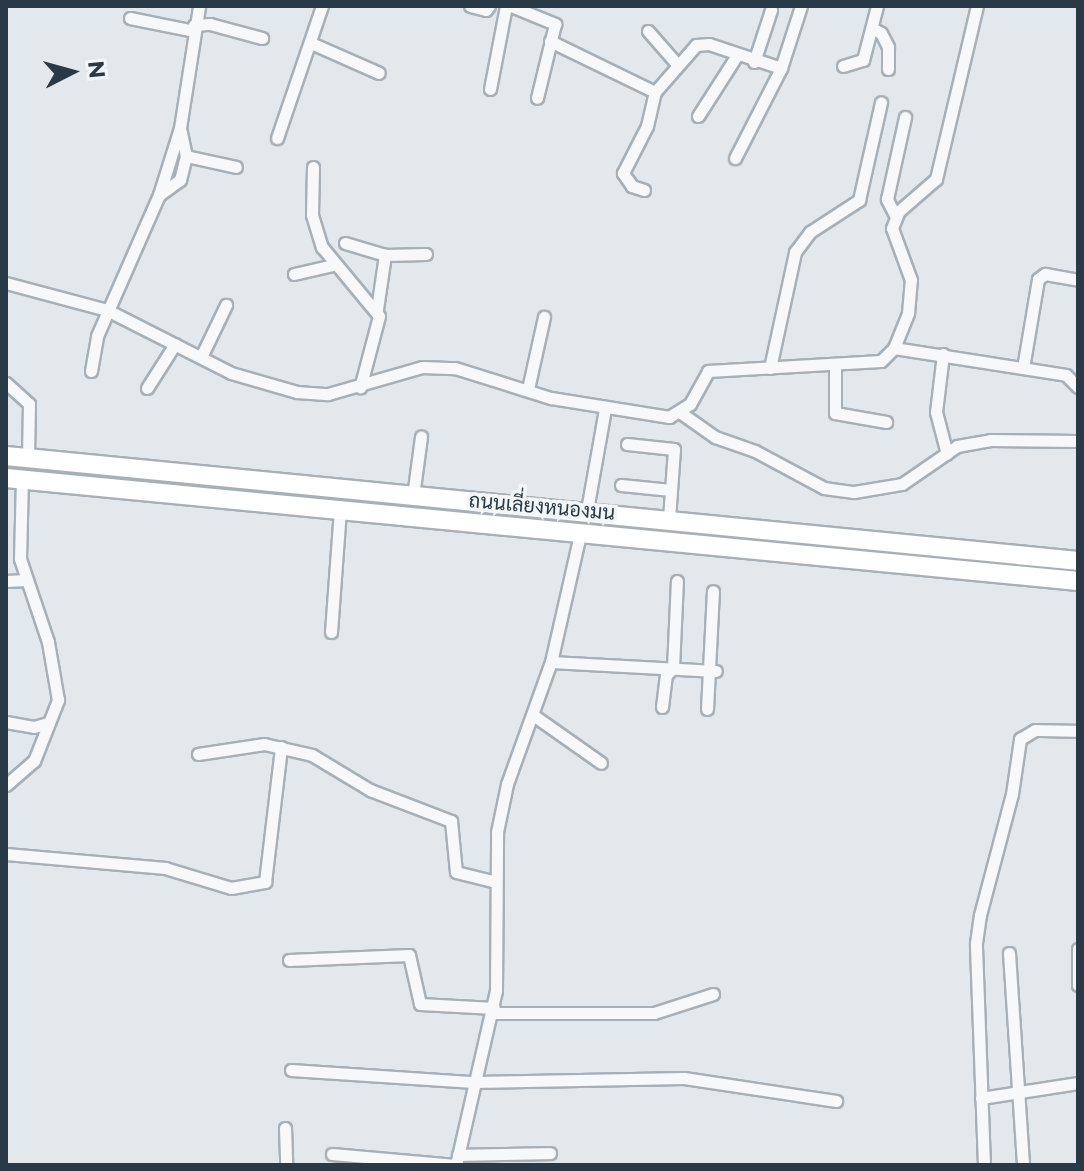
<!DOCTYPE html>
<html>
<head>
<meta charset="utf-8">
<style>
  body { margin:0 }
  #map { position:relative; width:1084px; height:1171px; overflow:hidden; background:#e3e8ec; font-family:Montserrat,Sarabun,sans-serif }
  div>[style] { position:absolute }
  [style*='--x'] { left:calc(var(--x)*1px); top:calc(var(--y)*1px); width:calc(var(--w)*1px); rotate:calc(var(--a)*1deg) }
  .roads { filter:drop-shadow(2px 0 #a7b0b7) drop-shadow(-2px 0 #a7b0b7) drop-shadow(0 2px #a7b0b7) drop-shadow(0 -2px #a7b0b7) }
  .minor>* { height:11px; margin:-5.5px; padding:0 5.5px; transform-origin:5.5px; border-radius:5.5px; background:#f6f8fa }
  .trunk>* { height:18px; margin:-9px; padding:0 9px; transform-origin:9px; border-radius:9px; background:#fff }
  span { translate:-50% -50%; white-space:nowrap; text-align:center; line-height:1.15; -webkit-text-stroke:7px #f3f6f9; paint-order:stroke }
  .street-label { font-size:20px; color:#293945 }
  .frame { position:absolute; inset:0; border:8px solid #293945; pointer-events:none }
  .north { position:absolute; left:32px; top:32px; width:80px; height:80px; -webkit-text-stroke:6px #f3f6f9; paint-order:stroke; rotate:84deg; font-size:22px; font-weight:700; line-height:32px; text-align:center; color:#293945 }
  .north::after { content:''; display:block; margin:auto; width:28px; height:36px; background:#293945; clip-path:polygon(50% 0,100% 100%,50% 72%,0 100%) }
</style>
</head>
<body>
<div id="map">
  <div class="roads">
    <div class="minor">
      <div style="--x:470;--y:6;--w:16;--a:14"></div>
      <div style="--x:486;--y:10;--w:5;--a:-53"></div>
      <div style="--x:511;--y:6;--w:48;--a:22.2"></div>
      <div style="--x:555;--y:24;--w:76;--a:103.7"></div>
      <div style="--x:130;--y:18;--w:65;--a:11.5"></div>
      <div style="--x:194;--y:25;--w:16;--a:-4"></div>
      <div style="--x:210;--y:24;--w:54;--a:15.1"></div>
      <div style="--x:872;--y:28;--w:10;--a:29"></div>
      <div style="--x:881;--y:33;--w:16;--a:63"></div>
      <div style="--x:888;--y:47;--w:22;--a:90"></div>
      <div style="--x:648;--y:31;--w:43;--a:48.8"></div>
      <div style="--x:550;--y:41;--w:117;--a:25.9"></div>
      <div style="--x:655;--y:92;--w:62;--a:-48.9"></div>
      <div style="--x:696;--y:45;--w:13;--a:-4"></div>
      <div style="--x:709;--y:44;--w:76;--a:18.4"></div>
      <div style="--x:781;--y:68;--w:65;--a:-72.1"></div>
      <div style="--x:311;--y:43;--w:74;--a:23.8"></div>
      <div style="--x:754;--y:62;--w:55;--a:-71.9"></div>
      <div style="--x:843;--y:66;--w:21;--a:-17"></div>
      <div style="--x:863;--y:60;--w:56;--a:-75.5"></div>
      <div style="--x:490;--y:89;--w:85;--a:-79.1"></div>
      <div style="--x:698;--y:116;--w:72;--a:-57.4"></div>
      <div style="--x:277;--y:138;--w:139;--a:-71.2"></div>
      <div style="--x:186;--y:156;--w:51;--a:12.4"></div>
      <div style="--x:735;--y:158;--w:101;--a:-62.9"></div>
      <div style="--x:313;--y:167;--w:48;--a:91.2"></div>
      <div style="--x:312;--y:215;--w:34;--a:73"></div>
      <div style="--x:322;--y:247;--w:89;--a:50.4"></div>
      <div style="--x:379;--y:316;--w:74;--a:104.8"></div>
      <div style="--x:644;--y:190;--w:13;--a:-162"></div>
      <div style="--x:632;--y:186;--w:16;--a:-125"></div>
      <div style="--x:623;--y:173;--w:53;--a:-62.9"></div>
      <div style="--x:647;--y:126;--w:35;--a:-77"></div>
      <div style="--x:159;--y:195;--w:26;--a:-36"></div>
      <div style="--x:180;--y:180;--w:25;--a:-76"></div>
      <div style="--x:186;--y:156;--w:25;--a:-102"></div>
      <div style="--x:895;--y:215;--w:18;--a:-117"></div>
      <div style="--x:887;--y:199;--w:84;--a:-77.6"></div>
      <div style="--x:345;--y:243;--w:42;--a:16.7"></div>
      <div style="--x:385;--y:255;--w:41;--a:-1.4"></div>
      <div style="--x:294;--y:274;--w:40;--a:-13"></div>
      <div style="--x:6;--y:283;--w:105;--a:15"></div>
      <div style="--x:107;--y:310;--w:139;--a:26.9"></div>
      <div style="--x:231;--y:373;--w:69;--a:16.1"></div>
      <div style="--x:297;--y:392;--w:31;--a:4"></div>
      <div style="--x:328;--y:394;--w:98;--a:-16"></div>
      <div style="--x:422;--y:367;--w:33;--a:2"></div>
      <div style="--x:455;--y:368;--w:101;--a:17.4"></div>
      <div style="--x:551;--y:398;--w:120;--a:9.1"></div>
      <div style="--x:669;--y:417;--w:25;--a:-32"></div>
      <div style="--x:690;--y:404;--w:38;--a:-61"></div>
      <div style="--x:708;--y:371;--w:173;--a:-3.3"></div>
      <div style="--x:881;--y:361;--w:18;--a:-45"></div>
      <div style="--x:894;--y:348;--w:38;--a:-68"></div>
      <div style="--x:908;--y:313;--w:33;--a:-85"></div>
      <div style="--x:911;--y:280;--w:55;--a:-110.1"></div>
      <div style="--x:892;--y:228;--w:18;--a:-68"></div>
      <div style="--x:899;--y:211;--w:49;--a:-40.9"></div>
      <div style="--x:936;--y:179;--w:178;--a:-76.7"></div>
      <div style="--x:377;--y:309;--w:55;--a:-81.6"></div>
      <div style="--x:894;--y:348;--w:174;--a:8.9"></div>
      <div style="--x:1066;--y:375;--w:17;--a:45"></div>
      <div style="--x:943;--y:354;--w:58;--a:96.9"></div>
      <div style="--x:936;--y:412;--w:43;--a:75.3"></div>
      <div style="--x:201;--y:357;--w:58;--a:-64.3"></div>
      <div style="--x:835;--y:365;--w:48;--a:90"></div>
      <div style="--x:835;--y:413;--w:52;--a:10"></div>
      <div style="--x:770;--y:368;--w:119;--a:-77.8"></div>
      <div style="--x:795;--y:252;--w:25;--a:-53"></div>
      <div style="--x:810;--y:232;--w:59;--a:-33.1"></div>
      <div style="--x:859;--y:200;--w:100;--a:-77.3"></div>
      <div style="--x:1023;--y:368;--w:90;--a:-80.4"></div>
      <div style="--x:1038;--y:279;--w:9;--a:-36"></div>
      <div style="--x:1045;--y:274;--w:34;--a:10"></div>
      <div style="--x:91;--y:371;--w:36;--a:-80"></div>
      <div style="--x:97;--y:336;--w:154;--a:-66.3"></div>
      <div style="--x:159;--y:195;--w:70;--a:-72.6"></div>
      <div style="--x:180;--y:128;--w:123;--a:-81.1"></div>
      <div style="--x:6;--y:383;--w:31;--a:42"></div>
      <div style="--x:29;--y:404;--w:54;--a:91.1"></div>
      <div style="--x:147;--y:388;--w:52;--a:-57.5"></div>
      <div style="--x:528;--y:389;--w:74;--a:-77.5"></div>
      <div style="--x:681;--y:413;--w:42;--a:35.2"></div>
      <div style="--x:715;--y:437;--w:42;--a:19.3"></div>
      <div style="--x:755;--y:451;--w:78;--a:28.2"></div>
      <div style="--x:824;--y:488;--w:30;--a:8"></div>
      <div style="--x:854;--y:492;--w:49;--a:-9.5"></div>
      <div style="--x:902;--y:484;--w:67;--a:-34.6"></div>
      <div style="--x:957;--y:446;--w:34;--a:-10"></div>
      <div style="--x:990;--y:440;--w:88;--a:0.7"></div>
      <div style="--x:627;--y:444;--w:47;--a:6.1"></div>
      <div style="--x:674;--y:449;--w:69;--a:94.1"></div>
      <div style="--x:621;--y:485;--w:50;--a:5.7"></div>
      <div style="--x:413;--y:496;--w:60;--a:-82.3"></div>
      <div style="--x:587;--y:510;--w:103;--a:-79.9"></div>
      <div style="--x:6;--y:581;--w:20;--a:-3"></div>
      <div style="--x:331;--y:632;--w:122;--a:-85.8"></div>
      <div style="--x:551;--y:662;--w:165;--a:3.1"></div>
      <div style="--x:662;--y:707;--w:32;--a:-83"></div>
      <div style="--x:666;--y:675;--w:10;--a:-45"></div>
      <div style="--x:673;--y:668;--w:87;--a:-87.4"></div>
      <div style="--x:707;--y:709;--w:118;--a:-87.1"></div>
      <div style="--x:533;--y:715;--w:83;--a:35.2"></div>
      <div style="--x:6;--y:722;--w:28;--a:10"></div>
      <div style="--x:34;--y:727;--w:15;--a:-16"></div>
      <div style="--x:198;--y:754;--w:67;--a:-8.6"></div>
      <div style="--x:264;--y:744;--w:49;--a:12.9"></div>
      <div style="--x:312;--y:755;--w:68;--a:31.1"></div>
      <div style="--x:370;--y:790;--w:87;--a:20.9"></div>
      <div style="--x:451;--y:821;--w:51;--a:84.4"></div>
      <div style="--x:456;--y:872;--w:41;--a:14"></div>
      <div style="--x:6;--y:785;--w:37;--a:-41"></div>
      <div style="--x:34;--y:761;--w:66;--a:-68.5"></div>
      <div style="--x:58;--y:700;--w:59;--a:-99.8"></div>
      <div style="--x:48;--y:642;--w:88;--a:-108.6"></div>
      <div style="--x:20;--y:559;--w:80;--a:-88.6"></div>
      <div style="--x:6;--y:854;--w:160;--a:5"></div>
      <div style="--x:165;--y:868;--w:69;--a:16.9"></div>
      <div style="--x:231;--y:888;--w:35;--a:-10"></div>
      <div style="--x:265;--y:882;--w:136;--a:-83.2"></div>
      <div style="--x:1078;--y:949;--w:36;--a:90"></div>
      <div style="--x:1009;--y:953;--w:212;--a:86.2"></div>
      <div style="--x:289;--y:960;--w:120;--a:-2.4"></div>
      <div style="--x:409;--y:955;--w:50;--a:77.3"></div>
      <div style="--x:420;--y:1004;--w:74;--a:3.1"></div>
      <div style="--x:492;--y:1013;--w:162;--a:0"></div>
      <div style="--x:654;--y:1013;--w:62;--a:-17.9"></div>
      <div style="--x:291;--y:1070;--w:183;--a:3.8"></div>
      <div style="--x:474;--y:1082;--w:210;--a:-1.1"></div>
      <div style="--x:684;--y:1078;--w:154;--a:8.6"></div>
      <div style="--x:981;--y:1098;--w:98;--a:-8.8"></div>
      <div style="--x:285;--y:1128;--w:37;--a:88"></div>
      <div style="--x:332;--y:1154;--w:124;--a:5.1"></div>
      <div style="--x:456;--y:1165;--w:179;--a:-77.1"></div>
      <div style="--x:496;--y:991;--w:159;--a:-89.6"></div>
      <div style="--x:497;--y:832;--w:49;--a:-78.2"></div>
      <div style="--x:507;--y:784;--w:130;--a:-70.2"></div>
      <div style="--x:551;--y:662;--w:131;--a:-77.2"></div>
      <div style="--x:458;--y:1155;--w:92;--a:-1.2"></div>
      <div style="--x:984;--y:1165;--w:222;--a:-92.1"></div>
      <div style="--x:976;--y:943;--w:28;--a:-82"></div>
      <div style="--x:980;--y:915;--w:125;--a:-75.2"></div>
      <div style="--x:1012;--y:794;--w:56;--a:-81.7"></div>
      <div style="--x:1020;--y:739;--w:17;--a:-31"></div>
      <div style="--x:1035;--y:730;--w:43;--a:1.3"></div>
    </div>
    <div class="trunk">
      <div style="--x:6;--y:456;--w:1077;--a:5.59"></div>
      <div style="--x:6;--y:478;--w:1077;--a:5.49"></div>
    </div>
  </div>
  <div class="street-label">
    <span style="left:542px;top:507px;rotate:5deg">ถนนเลี่ยงหนองมน</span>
  </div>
  <div class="frame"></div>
  <div class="north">N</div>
</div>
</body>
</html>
